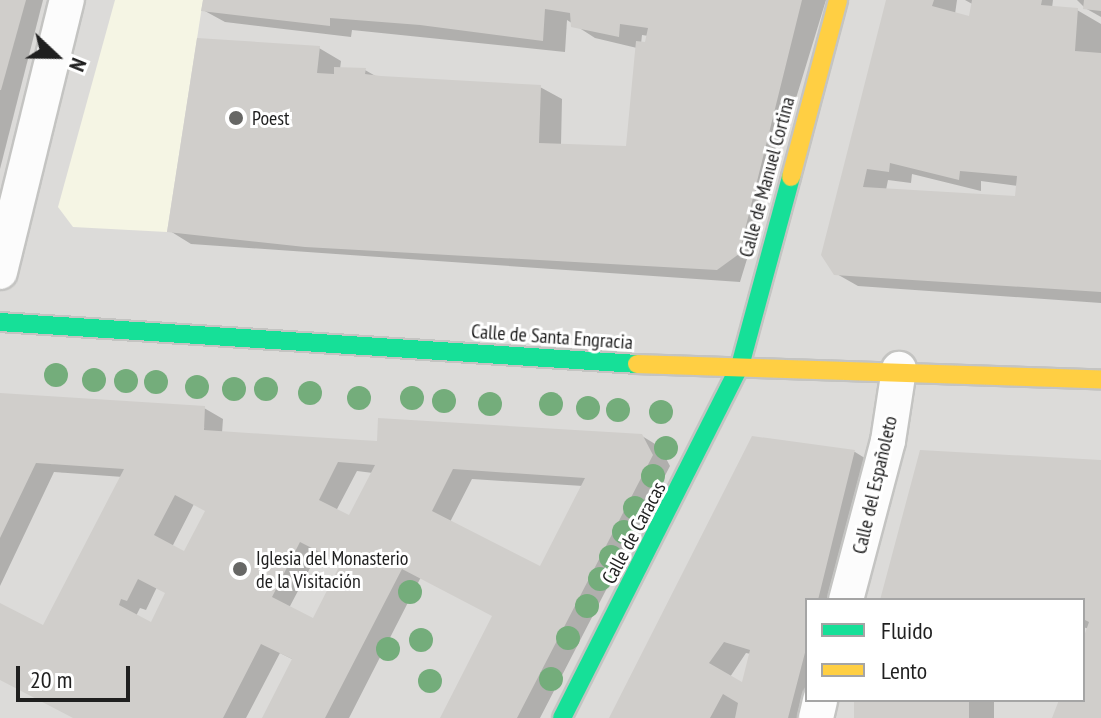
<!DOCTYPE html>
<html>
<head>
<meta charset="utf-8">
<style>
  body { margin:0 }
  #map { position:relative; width:1101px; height:718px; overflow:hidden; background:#edece8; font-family:"PT Sans Narrow",sans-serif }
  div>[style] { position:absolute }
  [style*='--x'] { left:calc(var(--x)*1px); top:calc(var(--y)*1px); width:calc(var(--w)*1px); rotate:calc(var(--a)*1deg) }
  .residential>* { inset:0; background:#dcdbd9 }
  .education>* { inset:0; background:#f5f5e4 }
  .shadow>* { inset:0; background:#0003; transform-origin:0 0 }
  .building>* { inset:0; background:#d0cecb; transform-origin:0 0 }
  .roads { filter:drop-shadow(2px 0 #c4c4c2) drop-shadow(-2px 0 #c4c4c2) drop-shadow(0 2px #c4c4c2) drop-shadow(0 -2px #c4c4c2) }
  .street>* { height:34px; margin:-17px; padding:0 17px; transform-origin:17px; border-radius:17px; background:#fcfcfc }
  .fast>* { height:18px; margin:-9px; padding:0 9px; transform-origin:9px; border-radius:9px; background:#16e098 }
  .slow>* { height:18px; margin:-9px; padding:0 9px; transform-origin:9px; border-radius:9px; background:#ffcf43 }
  .trees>* { width:24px; height:24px; margin:-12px; border-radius:50%; background:#74ad7b }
  .dots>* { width:22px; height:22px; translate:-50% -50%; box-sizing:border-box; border:4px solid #fff; border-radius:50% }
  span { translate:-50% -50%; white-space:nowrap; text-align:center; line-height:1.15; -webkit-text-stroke:6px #fff; paint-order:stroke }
  .poi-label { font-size:20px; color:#1f1f1f }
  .left { translate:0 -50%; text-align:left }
  .street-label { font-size:20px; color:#1f1f1f }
  .legend { position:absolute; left:805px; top:598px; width:280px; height:104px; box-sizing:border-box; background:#fff; border:2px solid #a5a5a5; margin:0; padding:10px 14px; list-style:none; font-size:24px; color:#1f1f1f }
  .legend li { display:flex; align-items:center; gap:16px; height:40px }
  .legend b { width:40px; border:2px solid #a5a5a5 }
  .north { position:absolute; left:16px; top:16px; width:80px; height:80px; -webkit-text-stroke:6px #fff; paint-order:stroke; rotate:112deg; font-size:22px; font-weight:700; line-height:32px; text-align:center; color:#1f1f1f }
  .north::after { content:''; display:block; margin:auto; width:28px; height:36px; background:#1f1f1f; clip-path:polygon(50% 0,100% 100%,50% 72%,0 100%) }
  .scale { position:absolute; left:16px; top:666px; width:114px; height:36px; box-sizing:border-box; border:4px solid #1f1f1f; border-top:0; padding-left:10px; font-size:24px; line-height:28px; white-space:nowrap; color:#1f1f1f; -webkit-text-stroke:6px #fff; paint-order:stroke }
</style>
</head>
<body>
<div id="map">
  <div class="residential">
    <div style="clip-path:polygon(evenodd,0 0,1101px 0,1101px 718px,0 718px,0 0,807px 600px,1083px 600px,1083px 700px,807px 700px,807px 600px)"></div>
  </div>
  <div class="education">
    <div style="clip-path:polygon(115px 0,203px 0,167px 232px,73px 227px,58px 207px)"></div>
  </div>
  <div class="shadow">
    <div style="clip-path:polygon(0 0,43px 0,0 169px)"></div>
    <div style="clip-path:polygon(evenodd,205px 0,826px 0,740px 282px,191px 244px,170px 231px,319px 48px,341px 61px,340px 69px,365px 70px,379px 78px,540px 87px,562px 99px,561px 145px,627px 148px,637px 48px,595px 38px,567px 20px,565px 52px,352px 30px,351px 37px,225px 22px,203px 10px,205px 0,642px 35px,649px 36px,646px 44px,641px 44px,642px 35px)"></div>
    <div style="clip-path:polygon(evenodd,889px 0,957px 0,955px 14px,969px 18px,974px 5px,965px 0,1053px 0,1052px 8px,1077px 10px,1101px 24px,1101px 303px,858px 286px,835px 273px,889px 0,912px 174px,981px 191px,981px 181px,1018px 186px,1017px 200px,886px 190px,888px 180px,911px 183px,912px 174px)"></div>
    <div style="clip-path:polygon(1077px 0,1101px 0,1101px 17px,1085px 8px)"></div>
    <div style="clip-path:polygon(evenodd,0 395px,204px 408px,223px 419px,222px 433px,379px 443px,642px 436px,660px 447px,670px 466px,540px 718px,442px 718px,495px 616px,421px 577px,349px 718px,264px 718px,294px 660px,280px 653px,246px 718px,75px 718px,0 679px,0 606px,44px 628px,123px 477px,54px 472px,0 586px,0 395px,357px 471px,373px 473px,350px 518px,336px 511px,357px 471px,0 395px,472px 479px,583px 486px,540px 569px,450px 522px,472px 479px,0 395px,194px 504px,207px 511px,185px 554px,172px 547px,194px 504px,0 395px,319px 551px,343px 563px,313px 621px,289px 608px,319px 551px,0 395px,157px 587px,167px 593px,152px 625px,136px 616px,140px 608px,146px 610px,157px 587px)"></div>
    <div style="clip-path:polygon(evenodd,754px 439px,855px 452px,876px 465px,841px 600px,807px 600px,810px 718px,612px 718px,754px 439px,746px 653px,751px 654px,743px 685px,730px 677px,746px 653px)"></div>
    <div style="clip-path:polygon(1101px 463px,1101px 718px,1054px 718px,1061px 700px,1083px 700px,1083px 644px,1089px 629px,1083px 627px,1083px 600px,882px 600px)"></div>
    <div style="left:855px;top:700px;width:139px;height:19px"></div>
  </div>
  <div class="building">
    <div style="clip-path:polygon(0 0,26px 0,1px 90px,0 90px)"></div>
    <div style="clip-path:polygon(203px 0,802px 0,739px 254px,717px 270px,305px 247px,167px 232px,197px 38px,320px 46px,317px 73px,334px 74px,334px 67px,366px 68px,365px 74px,381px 76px,541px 85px,539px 143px,626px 146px,636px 41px,645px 42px,648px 28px,620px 24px,619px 37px,571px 27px,570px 13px,545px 9px,543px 41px,420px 25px,330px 18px,330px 26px,201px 11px)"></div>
    <div style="clip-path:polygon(evenodd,886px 0,934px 0,932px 6px,969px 16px,972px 0,1042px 0,1041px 5px,1078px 8px,1075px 51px,1101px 53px,1101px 292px,834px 275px,821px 255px,886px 0,890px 163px,959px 180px,960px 171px,1017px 176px,1015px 196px,863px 187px,867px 169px,889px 172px,890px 163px)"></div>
    <div style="clip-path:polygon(1084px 0,1101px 0,1101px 11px,1083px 9px)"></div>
    <div style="clip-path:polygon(evenodd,0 393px,205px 406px,204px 430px,296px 436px,377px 441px,378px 418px,642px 434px,653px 455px,517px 718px,440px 718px,492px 616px,402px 569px,325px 718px,262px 718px,292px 659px,261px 644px,223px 718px,73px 718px,0 680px,0 603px,43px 625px,124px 469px,36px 463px,0 538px,0 393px,338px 462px,375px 465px,349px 515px,319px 500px,338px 462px,0 393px,453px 469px,585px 478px,540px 566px,432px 511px,453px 469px,0 393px,175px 495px,205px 511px,184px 551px,154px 535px,175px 495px,0 393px,300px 542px,341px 563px,313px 618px,272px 597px,300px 542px,0 393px,138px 579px,165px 593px,151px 622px,119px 605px,121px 599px,127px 601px,138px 579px)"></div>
    <div style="clip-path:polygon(evenodd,752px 436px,855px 450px,818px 600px,807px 600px,807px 645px,788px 718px,735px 718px,738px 703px,723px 694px,710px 718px,609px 718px,752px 436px,724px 642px,750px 650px,742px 682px,709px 663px,724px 642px)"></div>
    <div style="clip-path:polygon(920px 450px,1101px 460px,1101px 718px,1052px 718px,1059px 700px,1083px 700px,1083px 639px,1089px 622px,1083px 619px,1083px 600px,880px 600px)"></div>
    <div style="left:854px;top:700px;width:115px;height:19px"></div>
  </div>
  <div class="roads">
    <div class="street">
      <div style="--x:0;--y:272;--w:280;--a:-76.2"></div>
      <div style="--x:846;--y:600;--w:164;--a:-75.2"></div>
      <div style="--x:888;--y:441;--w:73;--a:-81.3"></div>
      <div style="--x:816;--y:718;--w:18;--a:-77"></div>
    </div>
    <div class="fast">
      <div style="--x:0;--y:322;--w:638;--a:3.77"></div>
      <div style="--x:562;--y:718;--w:394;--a:-63.2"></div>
      <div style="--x:740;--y:366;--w:196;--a:-74.9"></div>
    </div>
    <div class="slow">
      <div style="--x:791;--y:177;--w:183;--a:-75.1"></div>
      <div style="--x:637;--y:364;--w:464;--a:1.9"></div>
    </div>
  </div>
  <div class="trees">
    <div style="left:56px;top:375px"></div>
    <div style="left:94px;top:380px"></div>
    <div style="left:126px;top:381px"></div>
    <div style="left:156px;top:382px"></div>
    <div style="left:197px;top:387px"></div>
    <div style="left:234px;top:389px"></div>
    <div style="left:266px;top:389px"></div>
    <div style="left:310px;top:393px"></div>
    <div style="left:359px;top:398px"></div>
    <div style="left:412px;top:398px"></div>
    <div style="left:444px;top:401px"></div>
    <div style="left:490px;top:404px"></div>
    <div style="left:551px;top:404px"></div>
    <div style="left:588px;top:408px"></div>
    <div style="left:618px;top:410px"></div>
    <div style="left:661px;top:412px"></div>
    <div style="left:666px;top:448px"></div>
    <div style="left:653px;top:476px"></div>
    <div style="left:635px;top:508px"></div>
    <div style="left:624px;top:532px"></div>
    <div style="left:611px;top:557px"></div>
    <div style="left:600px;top:579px"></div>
    <div style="left:410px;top:592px"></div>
    <div style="left:587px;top:606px"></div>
    <div style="left:568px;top:638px"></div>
    <div style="left:421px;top:640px"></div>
    <div style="left:388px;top:649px"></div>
    <div style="left:551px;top:679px"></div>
    <div style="left:430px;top:681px"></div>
  </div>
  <div class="dots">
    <div style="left:236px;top:118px;background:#676765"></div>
    <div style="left:240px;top:569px;background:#676765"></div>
  </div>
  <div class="poi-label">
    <span class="left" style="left:252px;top:118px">Poest</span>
    <span class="left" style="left:256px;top:570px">Iglesia del Monasterio<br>de la Visitación</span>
  </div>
  <div class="street-label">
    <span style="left:767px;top:177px;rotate:-75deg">Calle de Manuel Cortina</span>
    <span style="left:552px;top:337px;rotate:4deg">Calle de Santa Engracia</span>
    <span style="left:875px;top:485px;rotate:-77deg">Calle del Españoleto</span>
    <span style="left:634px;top:533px;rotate:-62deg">Calle de Caracas</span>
  </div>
  <ul class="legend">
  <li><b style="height:10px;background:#16e098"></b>Fluido</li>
  <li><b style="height:10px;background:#ffcf43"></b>Lento</li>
  </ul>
  <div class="north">N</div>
  <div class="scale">20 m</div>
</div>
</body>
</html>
